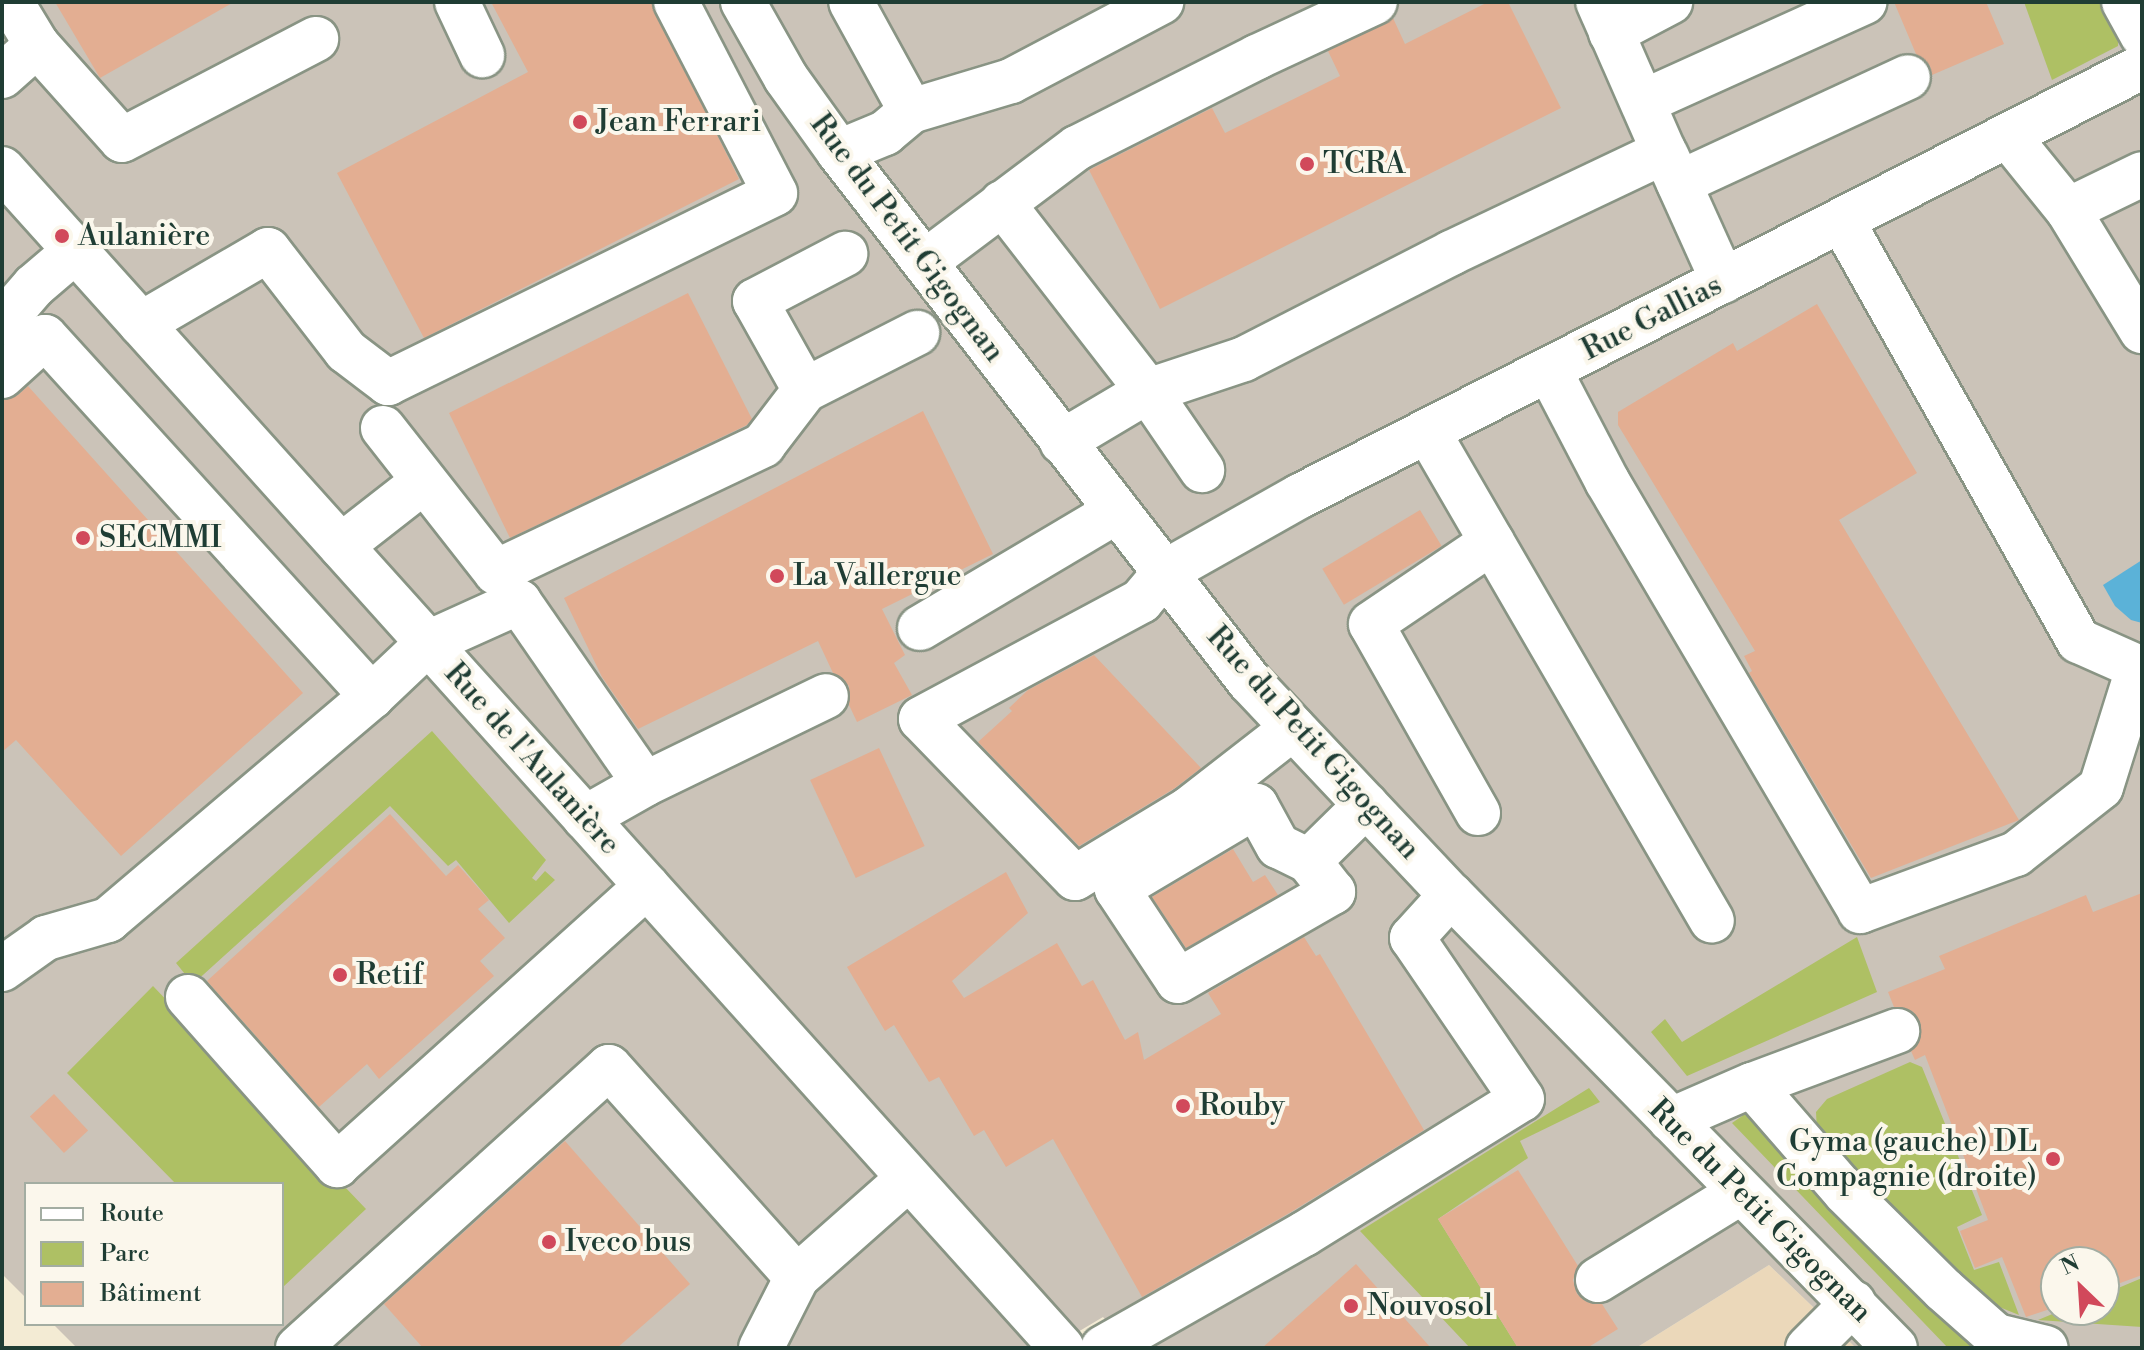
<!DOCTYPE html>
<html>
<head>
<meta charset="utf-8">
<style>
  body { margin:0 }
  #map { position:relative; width:2144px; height:1350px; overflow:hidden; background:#f3ebd4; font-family:"Libre Bodoni",serif }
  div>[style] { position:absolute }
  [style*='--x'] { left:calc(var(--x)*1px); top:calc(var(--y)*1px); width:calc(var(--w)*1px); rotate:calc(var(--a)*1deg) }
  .built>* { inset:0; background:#ebd8ba }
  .industrial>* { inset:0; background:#cbc3b8 }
  .green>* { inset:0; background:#aec064 }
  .water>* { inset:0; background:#5bb2d8 }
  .building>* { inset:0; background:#e3ae92; transform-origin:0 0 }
  .roads { filter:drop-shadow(2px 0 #899484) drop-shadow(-2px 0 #899484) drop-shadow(0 2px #899484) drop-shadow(0 -2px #899484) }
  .minor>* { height:44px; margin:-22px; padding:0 22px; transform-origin:22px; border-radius:22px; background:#fff }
  .dots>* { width:22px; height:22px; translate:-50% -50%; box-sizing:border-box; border:4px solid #fbf7ec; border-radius:50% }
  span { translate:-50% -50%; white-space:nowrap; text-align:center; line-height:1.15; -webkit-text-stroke:8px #fbf7ec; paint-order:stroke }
  .poi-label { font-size:30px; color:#1f3d34 }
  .left { translate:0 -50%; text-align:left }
  .right { translate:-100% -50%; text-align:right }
  .street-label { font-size:30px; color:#1f3d34 }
  .frame { position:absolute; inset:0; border:4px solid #1f3d34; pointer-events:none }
  .legend { position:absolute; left:24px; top:1182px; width:260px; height:144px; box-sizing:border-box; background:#fbf7ec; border:2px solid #a3ada2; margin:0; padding:10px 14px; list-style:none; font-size:24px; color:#1f3d34 }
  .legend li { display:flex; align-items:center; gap:16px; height:40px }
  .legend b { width:40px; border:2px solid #a3ada2 }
  .north { position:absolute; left:2040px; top:1246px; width:80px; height:80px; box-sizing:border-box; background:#fbf7ec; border:2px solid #a3ada2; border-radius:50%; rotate:335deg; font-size:22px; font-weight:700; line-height:32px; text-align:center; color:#1f3d34 }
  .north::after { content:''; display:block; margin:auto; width:28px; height:36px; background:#d1495b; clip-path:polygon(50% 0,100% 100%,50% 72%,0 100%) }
</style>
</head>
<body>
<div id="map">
  <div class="built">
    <div style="clip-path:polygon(1769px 1265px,1856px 1348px,1636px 1348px)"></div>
  </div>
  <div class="industrial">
    <div style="clip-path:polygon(evenodd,2px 2px,2142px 2px,2142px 1348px,1856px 1348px,1769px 1265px,1636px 1348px,1131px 1348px,1103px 1317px,1051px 1348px,77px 1348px,53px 1324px,282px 1324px,282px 1184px,26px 1184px,26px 1298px,2px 1274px,2px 2px,2056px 1262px,2104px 1262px,2104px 1310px,2056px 1310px,2056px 1262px)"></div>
  </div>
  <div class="green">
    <div style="clip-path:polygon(2024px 2px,2107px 2px,2119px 24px,2118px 46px,2052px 80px)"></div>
    <div style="clip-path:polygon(432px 731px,546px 860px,532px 878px,536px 881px,545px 871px,555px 880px,509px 923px,456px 860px,448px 866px,390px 806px,193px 984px,176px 963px)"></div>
    <div style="clip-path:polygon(1857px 937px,1877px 992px,1687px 1076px,1651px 1032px,1665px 1019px,1682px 1042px)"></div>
    <div style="clip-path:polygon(153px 986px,366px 1209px,282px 1288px,282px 1184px,176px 1184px,67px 1073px)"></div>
    <div style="clip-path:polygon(1910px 1062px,1922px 1067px,1982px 1215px,1957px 1227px,1974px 1270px,1999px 1262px,2019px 1315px,1982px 1300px,1817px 1132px,1816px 1112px,1827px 1099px)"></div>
    <div style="clip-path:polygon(1589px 1088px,1600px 1102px,1520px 1141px,1528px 1158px,1438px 1219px,1518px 1348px,1470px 1348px,1360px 1231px)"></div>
    <div style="clip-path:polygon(1745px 1114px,1931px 1306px,1978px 1348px,1948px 1348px,1732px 1123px)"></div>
    <div style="clip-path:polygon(2142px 1278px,2142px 1327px,2038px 1320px,2062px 1310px,2104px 1310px,2104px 1294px)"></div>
  </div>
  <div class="water">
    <div style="clip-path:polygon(2142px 560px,2142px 623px,2131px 620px,2115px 606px,2103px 585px)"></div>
  </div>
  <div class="building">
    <div style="clip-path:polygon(55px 2px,234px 2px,100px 78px)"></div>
    <div style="clip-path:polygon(491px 2px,651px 2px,739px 179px,424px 338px,337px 173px,528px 72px)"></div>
    <div style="clip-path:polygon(1488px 2px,1508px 2px,1561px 108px,1160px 309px,1089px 170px,1212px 108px,1225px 133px,1340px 76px,1328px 51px,1393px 18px,1405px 44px)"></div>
    <div style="clip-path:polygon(1894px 2px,1986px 2px,2004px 44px,1932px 75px,1930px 66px,1916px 54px)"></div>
    <div style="clip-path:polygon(688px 293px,752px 419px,747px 425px,510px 538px,449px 413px)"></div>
    <div style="clip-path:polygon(1817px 304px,1917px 473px,1839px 520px,2019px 820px,1871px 878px,1749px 673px,1752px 671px,1744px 656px,1755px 651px,1618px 425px,1618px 412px,1733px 343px,1737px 351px)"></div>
    <div style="clip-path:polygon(28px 386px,303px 693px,121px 856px,16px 740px,2px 752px,2px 400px,18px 395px)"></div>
    <div style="clip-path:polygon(923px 411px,993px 554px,882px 609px,905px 655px,894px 663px,912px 695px,857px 722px,849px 705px,849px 686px,833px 673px,818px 641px,638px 729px,602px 677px,564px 598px)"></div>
    <div style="left:1420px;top:510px;width:42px;height:114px;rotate:59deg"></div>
    <div style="clip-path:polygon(1094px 655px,1201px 768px,1175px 788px,1079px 846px,978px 742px,1012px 711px,1009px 708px,1028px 690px)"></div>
    <div style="left:879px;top:748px;width:108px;height:76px;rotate:65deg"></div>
    <div style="clip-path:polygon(390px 814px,446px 876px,458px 865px,489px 900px,478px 909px,505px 938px,480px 961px,494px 976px,379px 1079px,367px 1064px,319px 1107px,207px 981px)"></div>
    <div style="clip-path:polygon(1233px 849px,1253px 882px,1265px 875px,1278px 895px,1186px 948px,1152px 897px)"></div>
    <div style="clip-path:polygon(1006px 872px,1028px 913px,952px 981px,964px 998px,1057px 943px,1082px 986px,1093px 980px,1125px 1040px,1138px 1032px,1144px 1060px,1221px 1014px,1208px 993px,1304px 937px,1316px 956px,1320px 954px,1424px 1130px,1291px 1212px,1142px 1297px,1053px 1139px,1006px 1167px,984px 1130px,974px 1136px,939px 1077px,929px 1082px,894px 1025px,885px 1031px,847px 967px)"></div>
    <div style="clip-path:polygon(2142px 893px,2142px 1275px,2104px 1289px,2104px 1262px,2056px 1262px,2056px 1307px,2026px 1317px,2002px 1257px,1975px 1268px,1960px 1231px,1988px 1220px,1925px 1055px,1915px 1060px,1911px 1051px,1921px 1036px,1920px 1022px,1912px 1011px,1894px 1007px,1888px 992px,1945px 969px,1939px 956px,2086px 895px,2093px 912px)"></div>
    <div style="left:54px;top:1094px;width:50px;height:33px;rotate:47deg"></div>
    <div style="clip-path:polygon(565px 1141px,690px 1284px,617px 1348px,423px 1348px,384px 1304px)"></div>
    <div style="clip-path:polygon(1518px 1170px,1578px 1266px,1573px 1280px,1577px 1294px,1587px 1302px,1602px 1304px,1618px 1329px,1587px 1348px,1518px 1348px,1438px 1219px)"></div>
    <div style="clip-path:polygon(1356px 1264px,1431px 1348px,1262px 1348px)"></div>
  </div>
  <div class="roads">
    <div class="minor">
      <div style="--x:457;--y:2;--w:59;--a:64.7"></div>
      <div style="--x:743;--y:2;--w:87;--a:60.5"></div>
      <div style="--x:786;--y:78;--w:91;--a:54.4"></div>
      <div style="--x:839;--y:152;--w:671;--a:52.21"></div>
      <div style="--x:1250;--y:682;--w:293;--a:46.7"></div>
      <div style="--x:1451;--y:895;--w:634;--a:45.57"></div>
      <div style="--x:2124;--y:2;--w:38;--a:61"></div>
      <div style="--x:1611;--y:33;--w:67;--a:-27.7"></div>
      <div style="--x:37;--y:45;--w:127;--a:48.2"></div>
      <div style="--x:122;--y:140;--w:219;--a:-27.5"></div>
      <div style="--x:2;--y:76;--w:47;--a:-41.5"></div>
      <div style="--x:37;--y:45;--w:50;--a:-121.2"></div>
      <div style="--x:1643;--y:102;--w:243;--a:-24.3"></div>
      <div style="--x:911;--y:111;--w:104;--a:-16.7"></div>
      <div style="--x:1011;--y:81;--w:170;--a:-27.8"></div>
      <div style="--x:2008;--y:136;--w:95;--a:51"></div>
      <div style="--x:2068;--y:210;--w:142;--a:58.6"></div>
      <div style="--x:839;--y:152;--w:50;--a:-22.4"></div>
      <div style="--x:885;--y:133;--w:34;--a:-40"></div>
      <div style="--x:911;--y:111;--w:124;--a:-118.8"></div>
      <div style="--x:1667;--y:157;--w:136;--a:65.7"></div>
      <div style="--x:2;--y:169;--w:1585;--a:48.04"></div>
      <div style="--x:1679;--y:183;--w:252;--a:-24.8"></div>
      <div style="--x:1002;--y:203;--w:238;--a:52.2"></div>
      <div style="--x:1148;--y:391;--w:96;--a:55.6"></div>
      <div style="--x:2068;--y:210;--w:82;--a:-25.9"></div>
      <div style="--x:1842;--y:221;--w:482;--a:60.6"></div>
      <div style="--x:2079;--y:641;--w:69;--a:24"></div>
      <div style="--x:925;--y:262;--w:190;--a:-36.9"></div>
      <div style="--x:1077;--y:148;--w:202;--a:-26.8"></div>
      <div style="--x:1257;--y:57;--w:130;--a:-25"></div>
      <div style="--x:2;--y:323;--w:49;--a:-49.1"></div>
      <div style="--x:34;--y:286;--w:54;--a:-40.5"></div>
      <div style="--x:141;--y:324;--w:147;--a:-30.2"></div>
      <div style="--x:268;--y:250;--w:128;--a:52.3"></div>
      <div style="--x:346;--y:351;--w:53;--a:37.3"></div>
      <div style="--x:388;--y:383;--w:431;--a:-26.1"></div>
      <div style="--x:775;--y:193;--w:215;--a:-117.4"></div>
      <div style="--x:1549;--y:370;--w:125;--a:62.4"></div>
      <div style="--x:1607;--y:481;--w:499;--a:59.5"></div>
      <div style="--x:1860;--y:911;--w:166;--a:-20.1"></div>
      <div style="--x:2016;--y:854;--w:108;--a:-38.2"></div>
      <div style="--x:2101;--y:787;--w:124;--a:-72.6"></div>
      <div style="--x:2;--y:376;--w:58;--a:-42.2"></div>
      <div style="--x:45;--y:337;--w:486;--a:47.7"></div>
      <div style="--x:805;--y:390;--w:126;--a:-27"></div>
      <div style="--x:383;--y:428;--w:183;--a:51.9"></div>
      <div style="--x:496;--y:572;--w:296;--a:-25.4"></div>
      <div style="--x:763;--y:445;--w:69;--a:-52.6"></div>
      <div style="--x:805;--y:390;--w:102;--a:-119.3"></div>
      <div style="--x:755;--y:301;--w:102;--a:-27.6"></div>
      <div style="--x:1428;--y:432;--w:565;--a:59.85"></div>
      <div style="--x:1062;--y:442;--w:100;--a:-30.7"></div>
      <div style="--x:1148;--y:391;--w:101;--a:-18.4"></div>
      <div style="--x:1244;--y:359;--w:233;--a:-27.1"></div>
      <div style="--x:1451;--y:253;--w:236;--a:-25.4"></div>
      <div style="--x:1664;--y:152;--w:164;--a:-113.7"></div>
      <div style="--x:341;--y:546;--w:104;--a:-38"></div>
      <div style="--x:920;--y:628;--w:229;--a:-30.7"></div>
      <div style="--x:1293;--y:728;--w:132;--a:142.1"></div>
      <div style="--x:1189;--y:809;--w:133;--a:148.8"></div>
      <div style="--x:1075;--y:878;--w:221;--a:-134.1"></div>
      <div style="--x:921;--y:719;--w:250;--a:-28.2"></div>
      <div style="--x:1141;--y:601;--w:38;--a:-50"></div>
      <div style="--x:1165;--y:572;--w:155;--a:-29.4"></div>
      <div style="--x:1300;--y:496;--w:945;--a:-27"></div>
      <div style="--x:1478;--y:813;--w:217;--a:-119.5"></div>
      <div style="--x:1371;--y:624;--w:146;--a:-34.1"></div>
      <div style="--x:585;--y:818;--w:69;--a:-29.5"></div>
      <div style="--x:645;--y:784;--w:201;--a:-25.9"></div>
      <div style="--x:1309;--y:861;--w:34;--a:-154"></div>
      <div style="--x:1278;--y:846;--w:46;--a:-118.8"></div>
      <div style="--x:1256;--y:806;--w:162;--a:149.2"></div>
      <div style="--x:1117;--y:889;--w:110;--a:56.5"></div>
      <div style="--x:1178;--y:981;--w:179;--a:-29.9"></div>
      <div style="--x:1333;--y:892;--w:39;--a:-128"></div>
      <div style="--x:1309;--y:861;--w:80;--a:-44.5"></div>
      <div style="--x:2;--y:969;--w:54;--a:-35.2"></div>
      <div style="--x:46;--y:938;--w:65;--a:-16.2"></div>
      <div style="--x:108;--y:920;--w:346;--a:-40.3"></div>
      <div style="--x:372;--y:696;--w:77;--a:-43.4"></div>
      <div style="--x:428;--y:643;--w:100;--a:-24.3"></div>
      <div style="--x:519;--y:602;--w:221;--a:55.3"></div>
      <div style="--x:188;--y:997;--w:225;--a:48.4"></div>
      <div style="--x:337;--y:1165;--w:417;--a:-42"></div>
      <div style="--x:1752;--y:1085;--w:155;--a:-20.4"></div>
      <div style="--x:1671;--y:1120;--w:88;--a:-23.4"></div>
      <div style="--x:1752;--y:1085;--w:142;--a:49"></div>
      <div style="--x:1845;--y:1192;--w:139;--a:44.7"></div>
      <div style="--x:1944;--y:1290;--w:69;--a:41.5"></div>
      <div style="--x:1996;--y:1336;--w:51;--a:13.5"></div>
      <div style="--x:1598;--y:1280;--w:168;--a:-31.6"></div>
      <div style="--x:298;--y:1348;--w:419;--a:-42.1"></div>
      <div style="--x:609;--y:1067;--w:282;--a:48.2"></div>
      <div style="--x:761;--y:1348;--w:80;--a:-63.1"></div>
      <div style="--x:797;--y:1277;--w:149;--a:-41.5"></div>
      <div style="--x:1103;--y:1348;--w:231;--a:-29.6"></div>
      <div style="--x:1304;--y:1234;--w:256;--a:-31.8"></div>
      <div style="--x:1522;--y:1099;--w:195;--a:-124.3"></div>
      <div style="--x:1412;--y:938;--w:58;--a:-47.8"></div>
      <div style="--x:1808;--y:1348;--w:64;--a:-45"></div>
    </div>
  </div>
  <div class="dots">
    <div style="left:580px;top:122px;background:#d1495b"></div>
    <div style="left:1307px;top:164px;background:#d1495b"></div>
    <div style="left:62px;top:236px;background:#d1495b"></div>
    <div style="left:83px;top:538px;background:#d1495b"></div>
    <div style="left:777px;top:576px;background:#d1495b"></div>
    <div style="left:340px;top:975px;background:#d1495b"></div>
    <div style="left:1183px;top:1106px;background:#d1495b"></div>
    <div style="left:2053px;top:1159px;background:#d1495b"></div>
    <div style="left:549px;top:1242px;background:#d1495b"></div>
    <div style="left:1351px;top:1306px;background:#d1495b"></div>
  </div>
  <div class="poi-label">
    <span class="left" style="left:596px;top:122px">Jean Ferrari</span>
    <span class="left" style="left:1323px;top:164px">TCRA</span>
    <span class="left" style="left:78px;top:236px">Aulanière</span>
    <span class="left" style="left:99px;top:538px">SECMMI</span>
    <span class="left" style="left:793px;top:576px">La Vallergue</span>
    <span class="left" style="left:356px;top:975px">Retif</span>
    <span class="left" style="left:1199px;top:1106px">Rouby</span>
    <span class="right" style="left:2037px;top:1159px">Gyma (gauche) DL<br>Compagnie (droite)</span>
    <span class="left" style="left:565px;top:1242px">Iveco bus</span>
    <span class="left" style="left:1367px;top:1306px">Nouvosol</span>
  </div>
  <div class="street-label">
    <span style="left:907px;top:238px;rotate:53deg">Rue du Petit Gigognan</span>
    <span style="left:1652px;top:318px;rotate:-27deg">Rue Gallias</span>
    <span style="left:1313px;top:743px;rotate:48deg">Rue du Petit Gigognan</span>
    <span style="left:532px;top:759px;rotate:48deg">Rue de l'Aulanière</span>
    <span style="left:1760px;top:1211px;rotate:45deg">Rue du Petit Gigognan</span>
  </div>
  <div class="frame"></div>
  <ul class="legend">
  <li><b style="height:10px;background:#fff"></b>Route</li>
  <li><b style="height:22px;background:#aec064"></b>Parc</li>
  <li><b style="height:22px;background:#e3ae92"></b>Bâtiment</li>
  </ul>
  <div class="north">N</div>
</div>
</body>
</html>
